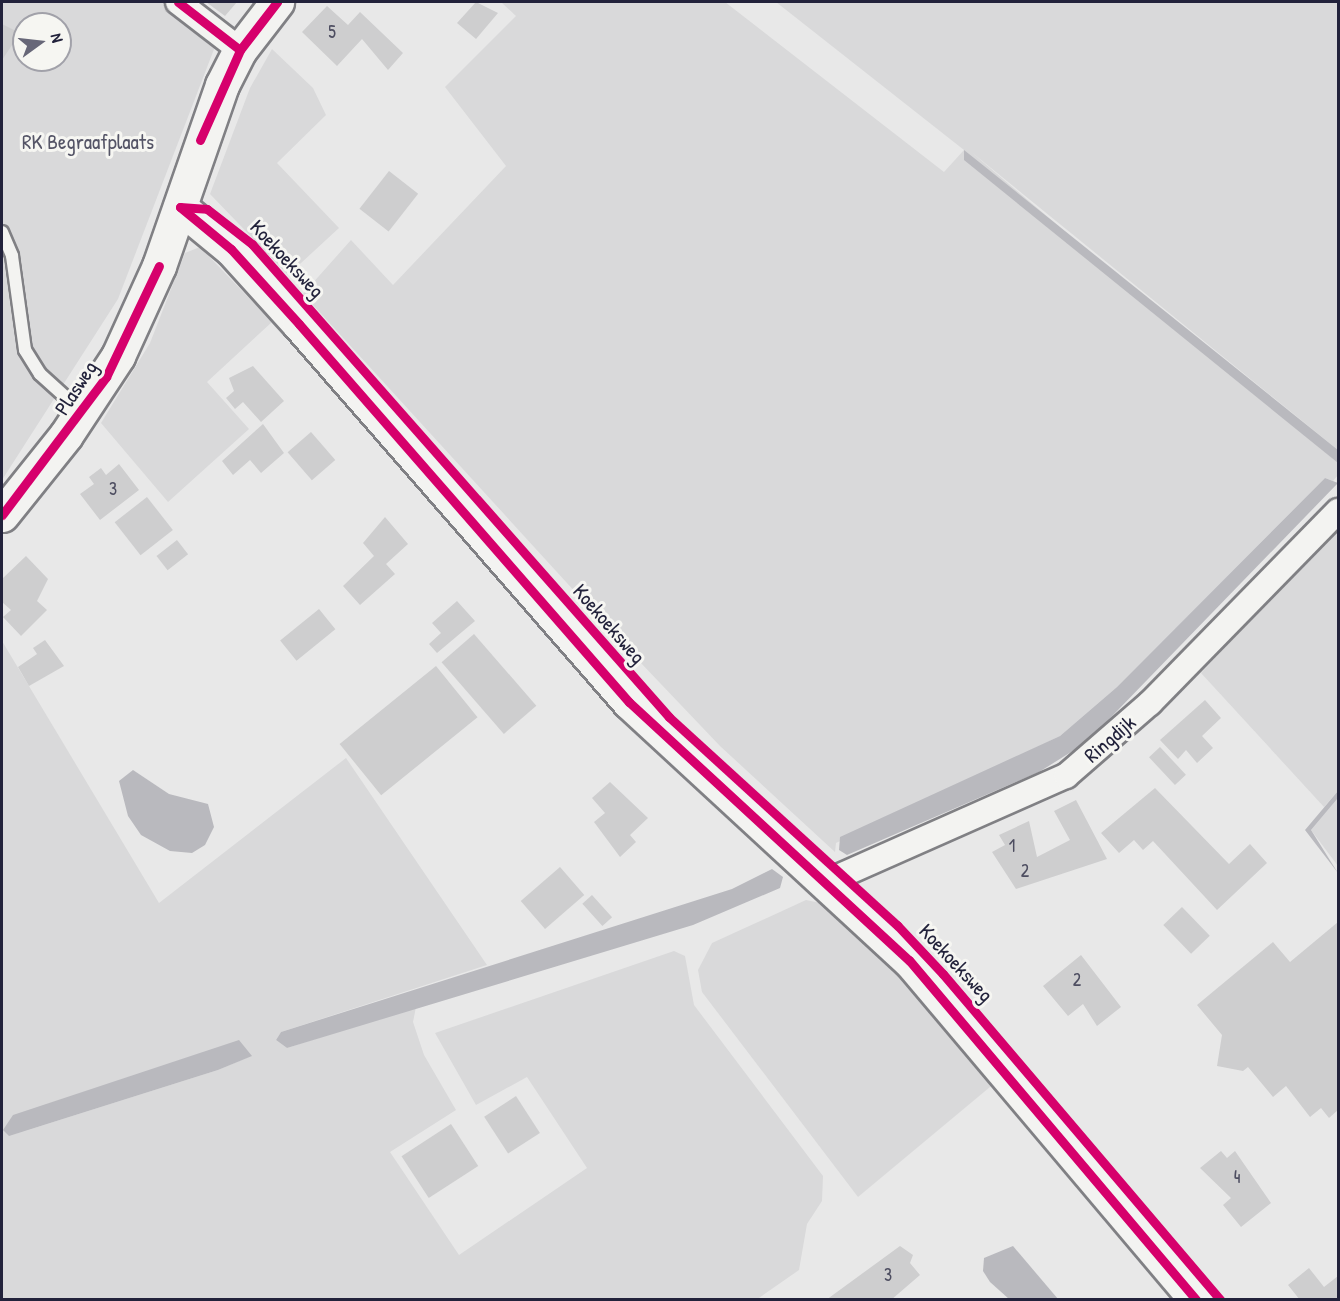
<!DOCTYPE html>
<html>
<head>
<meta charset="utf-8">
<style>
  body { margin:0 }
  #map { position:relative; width:1340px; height:1301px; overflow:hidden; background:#e8e8e8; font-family:"Patrick Hand",sans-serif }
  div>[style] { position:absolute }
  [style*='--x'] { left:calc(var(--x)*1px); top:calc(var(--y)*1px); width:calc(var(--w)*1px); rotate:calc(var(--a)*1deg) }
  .green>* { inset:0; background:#d9d9da }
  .water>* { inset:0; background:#b9b9be }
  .building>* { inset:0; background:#cececf; transform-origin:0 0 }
  .roads { filter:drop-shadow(2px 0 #808084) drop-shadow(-2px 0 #808084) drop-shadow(0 2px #808084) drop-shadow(0 -2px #808084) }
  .lane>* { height:12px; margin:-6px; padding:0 6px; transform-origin:6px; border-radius:6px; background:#f3f3f1 }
  .street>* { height:24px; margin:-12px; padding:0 12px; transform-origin:12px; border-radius:12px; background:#f3f3f1 }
  .secondary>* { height:33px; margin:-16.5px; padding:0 16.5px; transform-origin:16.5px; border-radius:16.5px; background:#f3f3f1 }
  .cycleway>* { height:9px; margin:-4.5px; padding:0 4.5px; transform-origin:4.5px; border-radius:4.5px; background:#d6006c }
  span { translate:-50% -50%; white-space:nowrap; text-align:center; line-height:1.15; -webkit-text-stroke:6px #f6f6f2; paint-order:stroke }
  .number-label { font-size:18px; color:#4d4d60 }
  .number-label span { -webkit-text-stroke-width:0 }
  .park-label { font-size:21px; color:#555567 }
  .street-label { font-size:21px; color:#22223b }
  .frame { position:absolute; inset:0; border:3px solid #22223b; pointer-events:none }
  .north { position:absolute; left:12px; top:12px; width:60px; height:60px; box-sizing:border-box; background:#f6f6f2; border:2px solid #a1a1a9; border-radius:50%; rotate:75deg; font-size:16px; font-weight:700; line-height:24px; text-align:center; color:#22223b }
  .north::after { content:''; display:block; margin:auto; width:21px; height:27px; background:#676778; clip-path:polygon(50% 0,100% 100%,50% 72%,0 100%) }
</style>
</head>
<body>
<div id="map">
  <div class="green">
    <div style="clip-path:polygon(evenodd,2px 2px,166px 2px,216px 44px,118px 299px,2px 480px,2px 2px,24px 24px,60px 24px,60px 60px,24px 60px,24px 24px)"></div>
    <div style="clip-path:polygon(501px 2px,725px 2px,944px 172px,964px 150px,776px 2px,1338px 2px,1338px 450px,970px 151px,1338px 463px,1338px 475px,1333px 481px,1325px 478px,1117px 687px,1060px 736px,836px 843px,835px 852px,720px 746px,620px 641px,303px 294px,351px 240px,393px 285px,506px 166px,445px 87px,516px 16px)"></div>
    <div style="clip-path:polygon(272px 49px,313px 88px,326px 115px,277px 163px,339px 228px,288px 275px,210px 194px,250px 88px)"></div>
    <div style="clip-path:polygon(200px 247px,272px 322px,207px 382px,249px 429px,168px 502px,101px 423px,150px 343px,185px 253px)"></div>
    <div style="clip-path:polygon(1338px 528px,1338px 791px,1324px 807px,1201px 673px)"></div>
    <div style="clip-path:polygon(evenodd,2px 641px,159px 903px,346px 758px,487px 965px,281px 1032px,276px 1040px,287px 1048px,416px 1007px,413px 1022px,424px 1055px,456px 1110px,390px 1152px,459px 1255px,587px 1168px,527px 1077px,476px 1105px,435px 1033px,674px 951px,685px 956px,694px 1005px,823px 1176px,822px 1201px,807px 1224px,799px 1270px,756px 1300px,2px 1299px,2px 641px,251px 1056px,218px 1070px,9px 1136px,251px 1056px)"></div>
    <div style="clip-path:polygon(1338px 798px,1338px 866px,1311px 830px)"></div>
    <div style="clip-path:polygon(806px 900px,825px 904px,845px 919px,996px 1082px,858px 1197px,702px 992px,698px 970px,712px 943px)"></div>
  </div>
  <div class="water">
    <div style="clip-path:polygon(964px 150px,1338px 450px,1338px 463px,964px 160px)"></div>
    <div style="clip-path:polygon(1325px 478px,1338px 483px,1087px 742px,1039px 772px,847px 855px,839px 850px,840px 837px,1060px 736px,1117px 687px)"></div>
    <div style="clip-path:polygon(133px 770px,169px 794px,208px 804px,214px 827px,205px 845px,192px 853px,170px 851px,141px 835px,128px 816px,119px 781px)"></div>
    <div style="clip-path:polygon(1338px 791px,1338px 798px,1311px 830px,1338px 873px,1305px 830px)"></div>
    <div style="clip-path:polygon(772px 869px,783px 877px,780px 888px,693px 925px,287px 1048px,276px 1040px,281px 1032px,732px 889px)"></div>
    <div style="clip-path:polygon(239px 1040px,252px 1056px,218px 1070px,9px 1136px,3px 1130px,13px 1115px)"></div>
    <div style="clip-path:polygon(1013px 1246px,1058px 1299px,1009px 1299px,990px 1282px,983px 1271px,984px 1258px)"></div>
  </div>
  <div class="building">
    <div style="clip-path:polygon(206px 2px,237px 2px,225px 16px)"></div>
    <div style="clip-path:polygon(476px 2px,498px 13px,476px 39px,457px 23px)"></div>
    <div style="clip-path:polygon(327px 6px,348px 25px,360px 12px,403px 53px,388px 70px,362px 39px,337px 66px,302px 32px)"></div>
    <div style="clip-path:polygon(2px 24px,20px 33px,2px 60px)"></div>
    <div style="left:389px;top:171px;width:37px;height:48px;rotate:38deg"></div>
    <div style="clip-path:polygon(253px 366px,284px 401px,261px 422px,243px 402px,235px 409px,226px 398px,234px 391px,229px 378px)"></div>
    <div style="clip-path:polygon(263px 424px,284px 453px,261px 473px,250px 460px,233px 475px,222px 461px)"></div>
    <div style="left:311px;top:432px;width:37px;height:31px;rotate:49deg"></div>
    <div style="clip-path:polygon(119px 464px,139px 490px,100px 520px,80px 494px,94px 484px,89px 477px,101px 468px,106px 475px)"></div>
    <div style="left:147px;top:497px;width:42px;height:41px;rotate:52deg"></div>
    <div style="clip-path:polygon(385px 517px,408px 544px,386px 564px,395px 574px,360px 605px,343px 586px,374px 556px,363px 543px)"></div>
    <div style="left:177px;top:540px;width:18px;height:26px;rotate:52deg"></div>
    <div style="clip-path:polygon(26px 556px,48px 579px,37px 601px,47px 610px,21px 636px,3px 617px,11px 610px,2px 602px,2px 579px)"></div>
    <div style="clip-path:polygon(457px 601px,475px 621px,437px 653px,429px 644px,441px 633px,432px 623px)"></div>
    <div style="left:319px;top:609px;width:26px;height:50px;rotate:51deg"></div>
    <div style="left:474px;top:634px;width:95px;height:43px;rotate:49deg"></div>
    <div style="clip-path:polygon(45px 640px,64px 666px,29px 686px,18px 667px,37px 654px,33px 648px)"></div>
    <div style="left:436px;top:666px;width:66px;height:124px;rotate:51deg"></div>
    <div style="clip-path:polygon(1205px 700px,1221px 718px,1202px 736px,1213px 748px,1197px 763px,1186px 750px,1178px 759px,1160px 740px)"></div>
    <div style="left:1160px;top:747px;width:38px;height:15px;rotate:47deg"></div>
    <div style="clip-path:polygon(610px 782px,648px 818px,630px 835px,636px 842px,620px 857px,594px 822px,605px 813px,592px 798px)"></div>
    <div style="clip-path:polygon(1155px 788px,1229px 864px,1250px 844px,1267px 863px,1217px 910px,1153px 841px,1143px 850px,1134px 840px,1119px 853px,1101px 833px)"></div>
    <div style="clip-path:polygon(1076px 800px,1107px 859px,1016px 889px,992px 852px,1005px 845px,999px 835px,1029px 821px,1037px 857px,1070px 840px,1054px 811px)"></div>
    <div style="left:560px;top:867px;width:37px;height:52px;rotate:49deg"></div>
    <div style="left:592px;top:895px;width:30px;height:13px;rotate:48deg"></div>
    <div style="left:1182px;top:907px;width:40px;height:26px;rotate:46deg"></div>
    <div style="clip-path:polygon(1338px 922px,1338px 1110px,1329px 1118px,1321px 1108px,1310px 1117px,1286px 1086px,1273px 1097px,1248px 1067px,1243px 1071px,1217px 1066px,1222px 1035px,1197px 1005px,1273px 942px,1290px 962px)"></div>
    <div style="clip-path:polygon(1081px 955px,1121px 1007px,1097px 1026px,1083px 1004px,1068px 1016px,1043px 986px)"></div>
    <div style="left:516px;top:1096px;width:44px;height:38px;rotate:57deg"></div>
    <div style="left:451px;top:1124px;width:50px;height:59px;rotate:57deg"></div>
    <div style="clip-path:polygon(1221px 1151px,1227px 1158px,1235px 1151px,1271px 1203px,1241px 1227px,1223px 1205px,1231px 1198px,1200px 1168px)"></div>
    <div style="clip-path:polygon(900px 1246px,913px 1255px,910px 1263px,920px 1275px,891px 1300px,826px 1300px)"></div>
    <div style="clip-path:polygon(1309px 1268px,1324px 1287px,1338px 1276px,1338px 1300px,1300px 1300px,1288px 1285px)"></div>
  </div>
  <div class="roads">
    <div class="lane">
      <div style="--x:2;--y:232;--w:26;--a:67"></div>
      <div style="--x:12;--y:256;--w:95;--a:82.1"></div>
      <div style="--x:25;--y:350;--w:28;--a:58"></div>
      <div style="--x:40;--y:374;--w:55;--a:42.1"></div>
    </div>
    <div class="street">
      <div style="--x:178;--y:2;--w:78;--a:37.7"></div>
      <div style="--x:824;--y:883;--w:265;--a:-23.9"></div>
      <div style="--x:1066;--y:776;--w:111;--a:-41"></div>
      <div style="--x:1150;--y:703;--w:269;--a:-45.6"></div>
    </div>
    <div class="secondary">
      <div style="--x:180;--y:207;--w:66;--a:39.5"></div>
      <div style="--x:231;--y:249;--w:101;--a:47.8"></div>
      <div style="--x:299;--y:324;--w:502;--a:48.88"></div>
      <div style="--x:629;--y:702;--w:381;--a:42.7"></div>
      <div style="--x:909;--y:960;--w:445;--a:49.8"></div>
      <div style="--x:2;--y:515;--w:102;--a:-51.3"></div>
      <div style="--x:66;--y:435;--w:95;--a:-56.6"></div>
      <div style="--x:118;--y:356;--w:99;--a:-65.5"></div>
      <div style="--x:159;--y:266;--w:192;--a:-70.8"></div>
      <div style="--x:222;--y:85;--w:39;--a:-63"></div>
      <div style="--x:240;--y:50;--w:61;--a:-52.4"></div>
    </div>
  </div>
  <div class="cycleway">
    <div style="--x:178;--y:2;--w:78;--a:37.7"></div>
    <div style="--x:200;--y:140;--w:98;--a:-66"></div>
    <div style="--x:240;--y:50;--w:61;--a:-52.4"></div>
    <div style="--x:180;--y:207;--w:27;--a:4"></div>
    <div style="--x:207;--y:209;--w:57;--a:37.9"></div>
    <div style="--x:252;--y:244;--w:631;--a:48.6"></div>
    <div style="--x:669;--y:717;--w:309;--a:42.4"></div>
    <div style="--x:897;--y:925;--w:67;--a:46.8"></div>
    <div style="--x:943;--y:974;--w:428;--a:49.6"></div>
    <div style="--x:180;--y:207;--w:66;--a:39.5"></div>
    <div style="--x:231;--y:249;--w:101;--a:47.8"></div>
    <div style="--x:299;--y:324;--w:502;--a:48.88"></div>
    <div style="--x:629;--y:702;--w:381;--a:42.7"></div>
    <div style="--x:909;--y:960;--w:445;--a:49.8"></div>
    <div style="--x:2;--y:515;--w:173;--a:-53"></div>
    <div style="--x:106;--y:377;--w:123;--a:-64.5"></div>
  </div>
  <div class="number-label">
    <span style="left:332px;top:32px">5</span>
    <span style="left:113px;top:489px">3</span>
    <span style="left:1012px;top:846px">1</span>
    <span style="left:1025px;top:871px">2</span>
    <span style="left:1077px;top:980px">2</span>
    <span style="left:1237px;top:1177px">4</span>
    <span style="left:888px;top:1275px">3</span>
  </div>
  <div class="park-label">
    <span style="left:88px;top:142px">RK Begraafplaats</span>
  </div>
  <div class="street-label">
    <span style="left:287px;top:259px;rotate:47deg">Koekoeksweg</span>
    <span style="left:76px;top:388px;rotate:-57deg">Plasweg</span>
    <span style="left:609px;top:624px;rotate:49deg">Koekoeksweg</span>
    <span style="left:1110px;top:739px;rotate:-41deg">Ringdijk</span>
    <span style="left:956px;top:963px;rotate:47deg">Koekoeksweg</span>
  </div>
  <div class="frame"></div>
  <div class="north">N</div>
</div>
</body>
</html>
